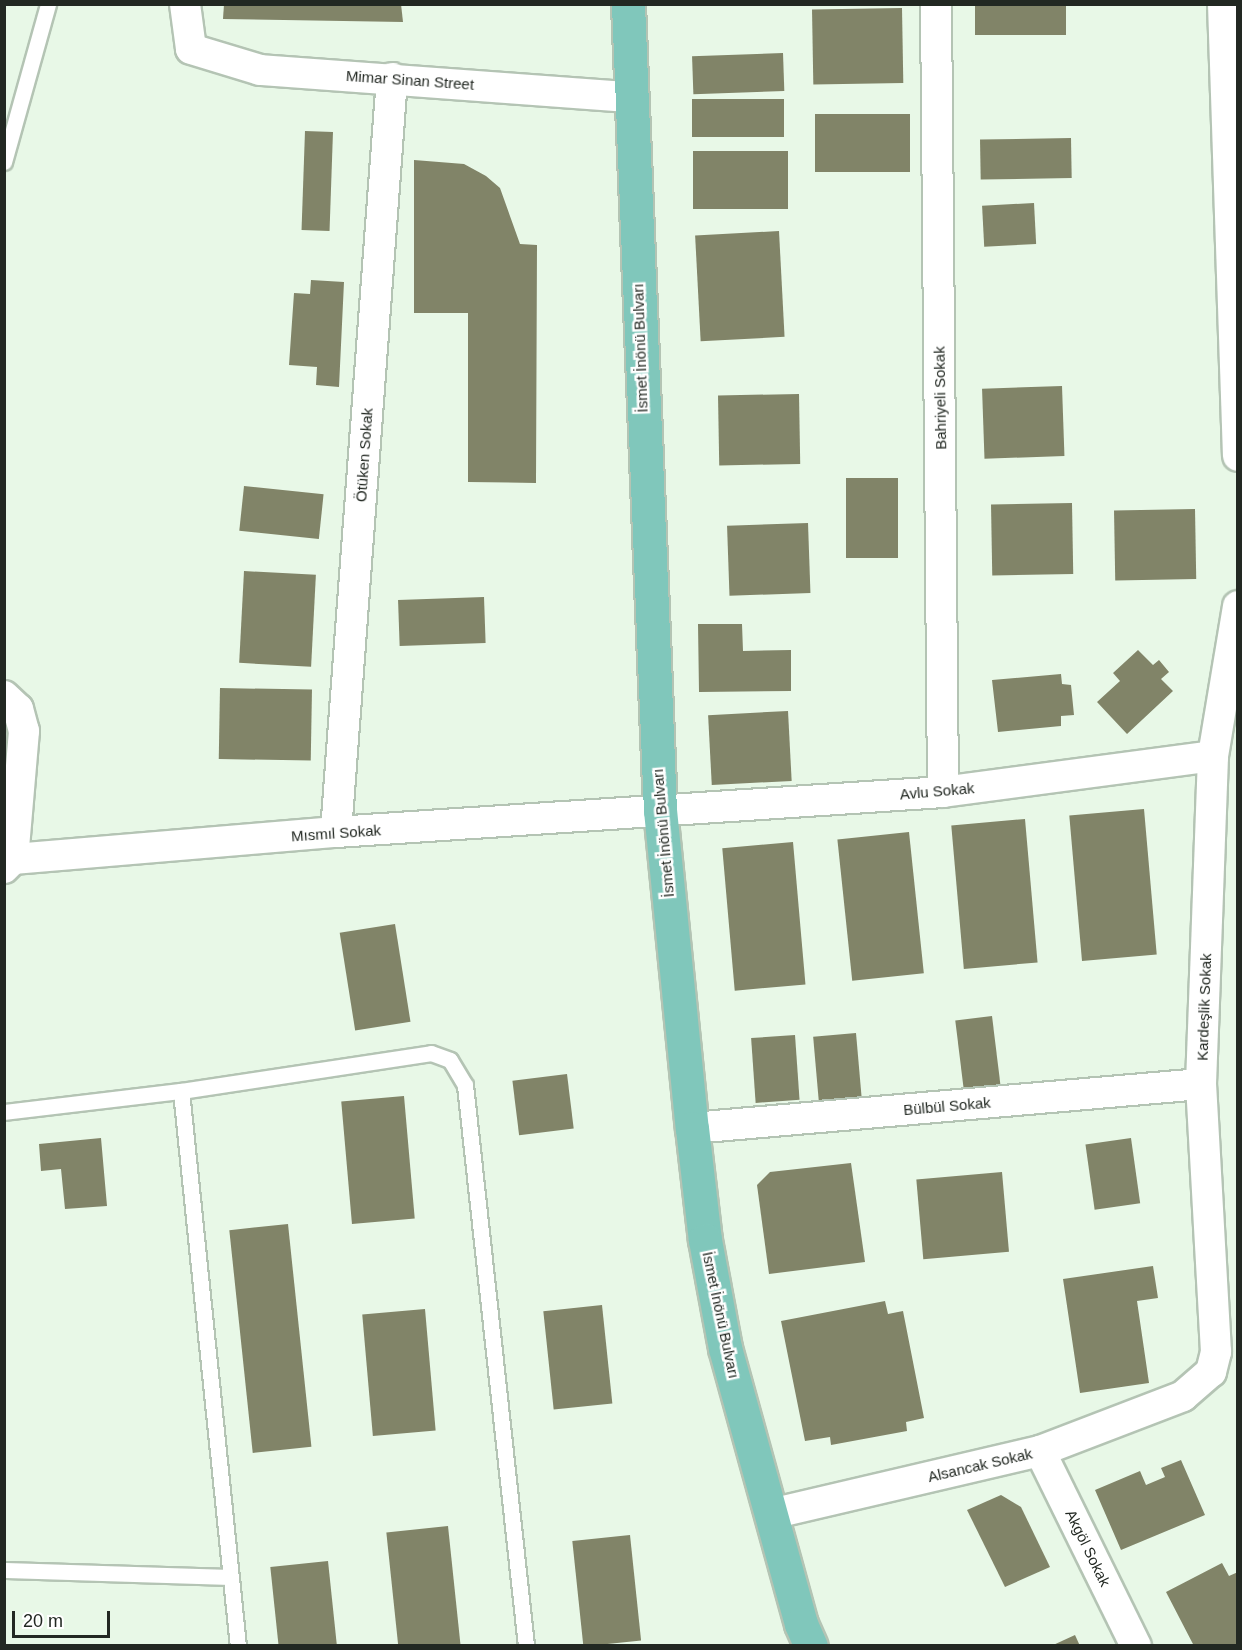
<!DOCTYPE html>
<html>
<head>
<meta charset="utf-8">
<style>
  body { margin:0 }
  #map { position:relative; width:1242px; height:1650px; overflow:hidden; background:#e8f8e7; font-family:Helvetica,sans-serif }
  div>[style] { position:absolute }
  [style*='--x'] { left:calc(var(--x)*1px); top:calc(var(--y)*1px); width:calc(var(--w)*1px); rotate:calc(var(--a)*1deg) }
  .building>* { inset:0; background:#818468; transform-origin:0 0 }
  .roads { filter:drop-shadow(2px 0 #b4c4b4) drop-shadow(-2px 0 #b4c4b4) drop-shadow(0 2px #b4c4b4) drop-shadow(0 -2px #b4c4b4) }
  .lane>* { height:15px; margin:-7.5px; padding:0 7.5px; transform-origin:7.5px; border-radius:7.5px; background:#fff }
  .street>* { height:30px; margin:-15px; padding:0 15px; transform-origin:15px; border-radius:15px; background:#fff }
  .primary>* { height:33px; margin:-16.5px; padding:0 16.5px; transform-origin:16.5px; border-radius:16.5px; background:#80c7bb }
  span { translate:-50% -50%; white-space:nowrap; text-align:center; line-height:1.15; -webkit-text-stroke:5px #fff; paint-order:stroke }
  .street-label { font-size:15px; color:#222822 }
  .frame { position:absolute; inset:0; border:6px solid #222822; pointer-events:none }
  .scale { position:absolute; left:12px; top:1611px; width:98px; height:27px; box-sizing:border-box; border:3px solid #222822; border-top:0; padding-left:8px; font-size:18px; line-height:21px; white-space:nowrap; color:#222822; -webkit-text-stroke:4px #fff; paint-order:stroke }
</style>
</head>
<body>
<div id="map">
  <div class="building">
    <div style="clip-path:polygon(224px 4px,401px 4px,403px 22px,223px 19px)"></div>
    <div style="left:975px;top:4px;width:91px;height:31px"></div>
    <div style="left:902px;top:8px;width:75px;height:90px;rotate:89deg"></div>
    <div style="left:783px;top:53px;width:38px;height:91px;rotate:88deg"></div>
    <div style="left:692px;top:99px;width:92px;height:38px"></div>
    <div style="left:815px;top:114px;width:95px;height:58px"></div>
    <div style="left:305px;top:131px;width:28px;height:99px;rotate:2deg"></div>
    <div style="left:1071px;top:138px;width:40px;height:91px;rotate:89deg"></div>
    <div style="left:693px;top:151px;width:95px;height:58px"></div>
    <div style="clip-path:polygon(414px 160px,464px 164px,486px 176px,500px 188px,520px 244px,537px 245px,536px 483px,468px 482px,468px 313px,414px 313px)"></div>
    <div style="left:1034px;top:203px;width:41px;height:52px;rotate:87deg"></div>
    <div style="left:779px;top:231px;width:106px;height:84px;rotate:87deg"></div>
    <div style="clip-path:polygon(311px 280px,344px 282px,339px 387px,316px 385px,317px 367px,289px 365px,294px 293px,310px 294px)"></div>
    <div style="left:1062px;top:386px;width:70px;height:80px;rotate:88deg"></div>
    <div style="left:799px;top:394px;width:70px;height:81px;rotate:89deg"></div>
    <div style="left:898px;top:478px;width:80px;height:52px;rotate:90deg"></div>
    <div style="left:244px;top:486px;width:80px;height:45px;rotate:6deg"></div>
    <div style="left:1072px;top:503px;width:71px;height:81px;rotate:89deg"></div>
    <div style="left:1195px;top:509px;width:70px;height:81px;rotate:89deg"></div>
    <div style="left:808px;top:523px;width:70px;height:81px;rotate:88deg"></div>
    <div style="left:244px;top:571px;width:72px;height:92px;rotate:3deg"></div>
    <div style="left:484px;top:597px;width:46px;height:86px;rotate:88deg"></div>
    <div style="clip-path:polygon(698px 624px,742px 624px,743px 651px,791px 650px,791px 691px,699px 692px)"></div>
    <div style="clip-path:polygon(1138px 650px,1153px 665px,1159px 660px,1169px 672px,1161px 679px,1173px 691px,1127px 734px,1097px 702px,1120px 681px,1113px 673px)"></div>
    <div style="clip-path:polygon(1061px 674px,1062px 684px,1071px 685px,1074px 715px,1061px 716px,1061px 726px,998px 732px,992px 680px)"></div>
    <div style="left:220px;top:688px;width:92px;height:71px;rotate:1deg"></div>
    <div style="left:788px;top:711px;width:70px;height:80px;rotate:87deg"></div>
    <div style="left:1144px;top:809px;width:146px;height:75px;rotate:85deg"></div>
    <div style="left:1025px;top:819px;width:144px;height:74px;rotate:85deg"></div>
    <div style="left:909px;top:832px;width:142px;height:72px;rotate:84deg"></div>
    <div style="left:793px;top:842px;width:143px;height:71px;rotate:85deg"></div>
    <div style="left:395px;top:924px;width:99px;height:56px;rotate:81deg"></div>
    <div style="left:992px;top:1016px;width:76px;height:37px;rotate:83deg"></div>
    <div style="left:856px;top:1033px;width:65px;height:43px;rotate:85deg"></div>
    <div style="left:795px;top:1035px;width:65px;height:44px;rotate:86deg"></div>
    <div style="left:567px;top:1074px;width:55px;height:55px;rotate:83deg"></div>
    <div style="left:404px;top:1096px;width:123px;height:63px;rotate:85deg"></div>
    <div style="clip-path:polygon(101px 1138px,107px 1206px,65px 1209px,61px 1169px,41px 1171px,39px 1144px)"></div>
    <div style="left:1131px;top:1138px;width:66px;height:46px;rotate:82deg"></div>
    <div style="clip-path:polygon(851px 1163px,865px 1262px,769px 1274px,757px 1185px,770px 1172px)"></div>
    <div style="left:1002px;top:1172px;width:80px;height:86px;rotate:85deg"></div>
    <div style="left:288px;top:1224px;width:224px;height:59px;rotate:84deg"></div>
    <div style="clip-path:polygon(1153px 1266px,1158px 1298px,1137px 1301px,1149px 1383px,1080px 1393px,1063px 1279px)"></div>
    <div style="clip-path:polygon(885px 1301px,888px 1314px,903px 1311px,924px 1418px,906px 1422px,907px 1431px,831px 1445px,830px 1437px,805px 1441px,781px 1321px)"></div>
    <div style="left:602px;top:1305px;width:99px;height:59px;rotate:84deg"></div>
    <div style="left:425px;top:1309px;width:122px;height:63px;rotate:85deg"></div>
    <div style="clip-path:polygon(1181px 1460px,1205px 1515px,1121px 1550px,1095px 1490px,1140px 1471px,1146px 1485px,1165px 1477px,1161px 1468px)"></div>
    <div style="clip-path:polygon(1001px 1495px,1021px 1507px,1050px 1567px,1005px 1587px,967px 1510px)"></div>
    <div style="left:448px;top:1526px;width:121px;height:62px;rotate:84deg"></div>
    <div style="left:630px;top:1535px;width:106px;height:58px;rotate:84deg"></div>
    <div style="left:328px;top:1561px;width:85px;height:58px;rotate:84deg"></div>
    <div style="clip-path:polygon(1222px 1563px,1229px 1576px,1238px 1572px,1238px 1646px,1194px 1646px,1166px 1592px)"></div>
    <div style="clip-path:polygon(1075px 1635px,1080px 1646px,1051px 1646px)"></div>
  </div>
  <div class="roads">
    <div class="lane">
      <div style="--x:4;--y:162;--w:164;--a:-74.4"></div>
      <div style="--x:181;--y:1091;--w:558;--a:84.14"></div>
      <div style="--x:4;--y:1112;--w:178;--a:-6.8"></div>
      <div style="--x:181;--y:1091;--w:253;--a:-8.6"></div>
      <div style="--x:431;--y:1053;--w:20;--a:20"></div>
      <div style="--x:450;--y:1060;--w:29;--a:59"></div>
      <div style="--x:465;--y:1085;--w:564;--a:83.79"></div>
      <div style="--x:4;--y:1570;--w:227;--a:1.8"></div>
    </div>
    <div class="street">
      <div style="--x:185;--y:4;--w:45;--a:82.4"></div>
      <div style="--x:191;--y:49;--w:72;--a:16.9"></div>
      <div style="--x:260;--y:70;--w:372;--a:4.2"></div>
      <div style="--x:936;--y:4;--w:788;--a:89.49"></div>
      <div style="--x:1223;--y:4;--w:452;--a:88.1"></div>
      <div style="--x:4;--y:696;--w:19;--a:43"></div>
      <div style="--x:18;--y:709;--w:23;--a:75"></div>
      <div style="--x:24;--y:731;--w:128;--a:94.9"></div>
      <div style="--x:13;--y:859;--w:13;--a:135"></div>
      <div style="--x:336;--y:832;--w:756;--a:-85.75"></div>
      <div style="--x:13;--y:859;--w:324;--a:-4.8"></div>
      <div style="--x:336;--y:832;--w:608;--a:-3.77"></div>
      <div style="--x:943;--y:792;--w:272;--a:-7.6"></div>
      <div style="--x:692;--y:1128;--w:511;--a:-4.94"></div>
      <div style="--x:1040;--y:1451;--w:217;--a:63.8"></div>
      <div style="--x:771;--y:1514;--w:276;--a:-13.2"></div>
      <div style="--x:1040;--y:1451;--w:153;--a:-21"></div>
      <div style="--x:1183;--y:1396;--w:37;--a:-41"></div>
      <div style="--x:1211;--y:1372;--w:21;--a:-76"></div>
      <div style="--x:1216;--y:1352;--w:268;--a:-93.2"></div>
      <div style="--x:1201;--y:1084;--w:328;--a:-87.9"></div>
      <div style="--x:1213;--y:756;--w:152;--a:-80.5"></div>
    </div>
    <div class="primary">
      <div style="--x:628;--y:4;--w:807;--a:87.73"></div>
      <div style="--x:660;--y:810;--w:320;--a:84.3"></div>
      <div style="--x:692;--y:1128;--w:113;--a:83.4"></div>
      <div style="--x:705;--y:1240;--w:110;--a:79.5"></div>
      <div style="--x:725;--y:1348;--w:286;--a:74.6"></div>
      <div style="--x:801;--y:1624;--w:24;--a:66"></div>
    </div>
  </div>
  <div class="street-label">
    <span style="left:410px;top:80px;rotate:4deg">Mimar Sinan Street</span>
    <span style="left:640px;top:348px;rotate:-92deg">İsmet İnönü Bulvarı</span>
    <span style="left:940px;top:398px;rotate:-91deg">Bahriyeli Sokak</span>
    <span style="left:364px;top:455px;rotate:-86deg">Ötüken Sokak</span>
    <span style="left:937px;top:791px;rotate:-5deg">Avlu Sokak</span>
    <span style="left:336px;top:833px;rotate:-4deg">Mısmıl Sokak</span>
    <span style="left:663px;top:833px;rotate:-95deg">İsmet İnönü Bulvarı</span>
    <span style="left:1204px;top:1007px;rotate:-88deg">Kardeşlik Sokak</span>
    <span style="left:947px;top:1106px;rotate:-5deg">Bülbül Sokak</span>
    <span style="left:721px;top:1315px;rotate:78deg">İsmet İnönü Bulvarı</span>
    <span style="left:980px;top:1465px;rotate:-13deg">Alsancak Sokak</span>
    <span style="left:1088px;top:1548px;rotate:64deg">Akgöl Sokak</span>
  </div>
  <div class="frame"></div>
  <div class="scale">20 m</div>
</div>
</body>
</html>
